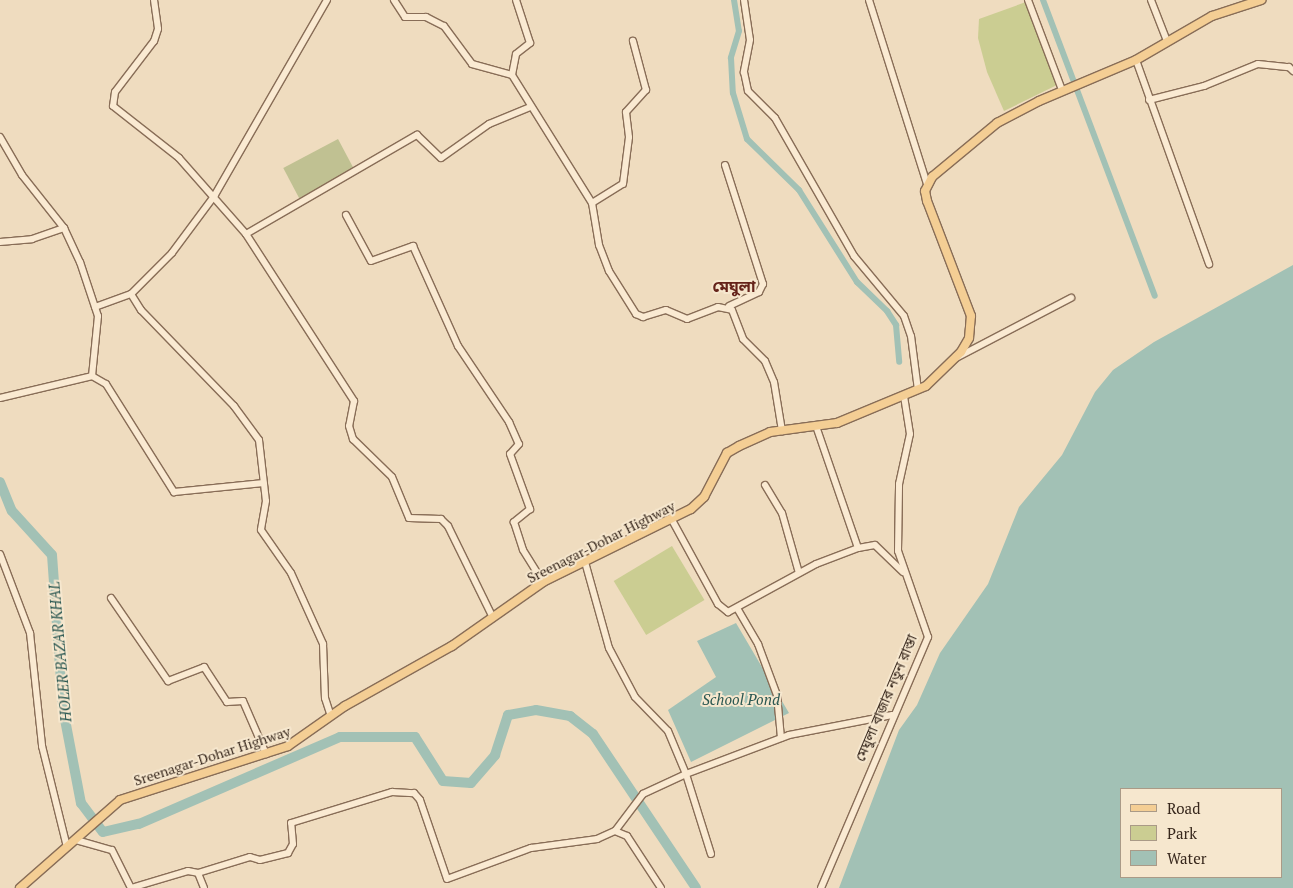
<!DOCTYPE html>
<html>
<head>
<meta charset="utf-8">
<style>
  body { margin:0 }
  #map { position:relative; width:1293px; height:888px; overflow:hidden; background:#efdcbf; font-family:"PT Serif","Noto Sans Bengali",serif }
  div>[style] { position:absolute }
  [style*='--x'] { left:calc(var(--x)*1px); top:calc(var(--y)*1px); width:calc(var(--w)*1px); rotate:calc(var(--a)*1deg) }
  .green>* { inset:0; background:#cbcd92; transform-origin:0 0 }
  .cemetery>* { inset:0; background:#c0c192; transform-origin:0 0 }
  .water>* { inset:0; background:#a2c1b5 }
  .canal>* { height:6px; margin:-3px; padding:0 3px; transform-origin:3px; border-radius:3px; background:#a2c1b5 }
  .river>* { height:10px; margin:-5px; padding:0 5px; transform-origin:5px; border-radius:5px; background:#a2c1b5 }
  .roads { filter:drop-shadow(1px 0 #886d57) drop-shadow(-1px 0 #886d57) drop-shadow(0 1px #886d57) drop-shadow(0 -1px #886d57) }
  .minor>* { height:6px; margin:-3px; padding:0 3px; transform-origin:3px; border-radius:3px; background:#faead2 }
  .major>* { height:8px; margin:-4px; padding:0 4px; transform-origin:4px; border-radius:4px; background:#f4ce94 }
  span { translate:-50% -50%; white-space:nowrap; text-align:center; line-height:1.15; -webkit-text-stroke:4px #f6e7ce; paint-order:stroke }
  .street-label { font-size:14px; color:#37271c }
  .water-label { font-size:15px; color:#2a5751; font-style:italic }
  .quarter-label { font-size:16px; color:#65231a; font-weight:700 }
  .legend { position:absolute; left:1120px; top:788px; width:162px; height:90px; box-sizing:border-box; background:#f6e7ce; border:1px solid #aa9a87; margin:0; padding:6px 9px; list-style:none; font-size:15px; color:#37271c }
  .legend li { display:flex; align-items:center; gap:10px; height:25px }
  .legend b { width:25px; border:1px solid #aa9a87 }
</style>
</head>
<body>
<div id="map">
  <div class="green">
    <div style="clip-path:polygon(1026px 2px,1057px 85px,1004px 111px,987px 72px,978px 38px,979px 19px)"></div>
    <div style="left:672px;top:546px;width:63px;height:68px;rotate:59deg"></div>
  </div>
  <div class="cemetery">
    <div style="left:338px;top:139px;width:34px;height:62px;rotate:62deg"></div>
  </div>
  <div class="water">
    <div style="clip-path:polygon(evenodd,1293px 265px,1293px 888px,839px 888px,899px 730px,917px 705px,940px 653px,988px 584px,1019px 507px,1062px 455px,1095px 392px,1113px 370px,1154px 342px,1293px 265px,1282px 789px,1282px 877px,1122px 877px,1122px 789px,1282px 789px)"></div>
    <div style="clip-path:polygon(736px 623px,789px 713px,691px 762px,668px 710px,716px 677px,697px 641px)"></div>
  </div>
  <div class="canal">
    <div style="--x:734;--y:0;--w:31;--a:81"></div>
    <div style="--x:739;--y:31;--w:28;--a:107"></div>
    <div style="--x:731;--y:58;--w:35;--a:87"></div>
    <div style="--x:733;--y:93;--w:48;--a:73.1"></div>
    <div style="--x:747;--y:139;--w:73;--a:44.4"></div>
    <div style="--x:799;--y:190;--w:109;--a:57.8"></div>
    <div style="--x:857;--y:282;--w:42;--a:44"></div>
    <div style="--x:887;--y:311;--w:17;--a:57"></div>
    <div style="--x:896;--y:325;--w:37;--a:85"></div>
    <div style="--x:1043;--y:0;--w:316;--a:69.3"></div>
  </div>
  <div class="river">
    <div style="--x:0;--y:482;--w:31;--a:68"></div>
    <div style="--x:12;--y:511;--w:59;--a:47.7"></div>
    <div style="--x:52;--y:555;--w:154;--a:85.9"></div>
    <div style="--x:63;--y:709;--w:96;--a:79.2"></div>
    <div style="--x:81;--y:803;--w:36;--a:53"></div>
    <div style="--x:103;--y:832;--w:37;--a:-13"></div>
    <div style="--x:139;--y:824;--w:219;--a:-23.4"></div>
    <div style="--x:340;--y:737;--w:75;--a:0"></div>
    <div style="--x:415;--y:737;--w:52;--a:57.5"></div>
    <div style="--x:443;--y:781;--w:28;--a:4"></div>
    <div style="--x:471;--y:783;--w:37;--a:-49"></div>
    <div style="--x:495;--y:755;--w:42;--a:-72"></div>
    <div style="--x:508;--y:715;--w:28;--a:-10"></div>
    <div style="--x:536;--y:710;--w:35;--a:10"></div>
    <div style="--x:570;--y:716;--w:29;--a:38"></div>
    <div style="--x:593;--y:734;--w:185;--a:56.2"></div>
  </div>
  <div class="roads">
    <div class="minor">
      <div style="--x:154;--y:0;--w:29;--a:82"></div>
      <div style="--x:158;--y:29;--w:13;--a:108"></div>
      <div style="--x:154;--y:41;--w:64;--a:127.4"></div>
      <div style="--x:115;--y:92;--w:14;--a:98"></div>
      <div style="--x:113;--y:106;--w:84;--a:38.2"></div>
      <div style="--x:179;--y:158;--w:101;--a:48.6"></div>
      <div style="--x:246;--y:234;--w:199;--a:57.1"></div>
      <div style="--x:354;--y:401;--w:25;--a:101"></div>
      <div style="--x:349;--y:426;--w:14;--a:73"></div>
      <div style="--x:353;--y:439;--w:54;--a:44.3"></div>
      <div style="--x:392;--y:477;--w:44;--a:67.5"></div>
      <div style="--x:409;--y:518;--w:32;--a:2"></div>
      <div style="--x:441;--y:519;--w:10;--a:45"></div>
      <div style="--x:448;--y:526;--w:102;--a:63.9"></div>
      <div style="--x:327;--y:0;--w:225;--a:119.9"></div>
      <div style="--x:215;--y:195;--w:72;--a:126.6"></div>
      <div style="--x:172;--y:253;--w:58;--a:135"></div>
      <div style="--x:131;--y:294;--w:19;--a:58"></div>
      <div style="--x:141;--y:310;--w:134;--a:45.9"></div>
      <div style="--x:234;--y:406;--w:42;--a:53.7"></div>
      <div style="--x:259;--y:440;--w:61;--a:83.5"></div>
      <div style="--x:266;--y:501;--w:29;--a:100"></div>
      <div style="--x:261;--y:530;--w:52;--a:55.1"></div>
      <div style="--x:291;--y:573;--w:78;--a:65.7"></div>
      <div style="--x:323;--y:644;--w:54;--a:87.9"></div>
      <div style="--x:325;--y:698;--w:19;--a:72"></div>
      <div style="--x:394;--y:0;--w:20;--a:57"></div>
      <div style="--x:405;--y:17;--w:21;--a:0"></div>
      <div style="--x:426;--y:17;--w:20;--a:27"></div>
      <div style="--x:444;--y:26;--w:47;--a:53.6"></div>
      <div style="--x:472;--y:64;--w:41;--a:15.4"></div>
      <div style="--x:512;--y:75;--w:151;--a:58"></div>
      <div style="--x:592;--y:203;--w:43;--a:80.5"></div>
      <div style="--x:599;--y:245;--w:28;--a:69"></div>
      <div style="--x:609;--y:271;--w:51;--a:57.9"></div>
      <div style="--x:636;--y:314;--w:8;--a:23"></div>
      <div style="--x:643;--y:317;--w:24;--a:-17"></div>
      <div style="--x:666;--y:310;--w:23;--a:23"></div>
      <div style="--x:687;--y:319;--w:33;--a:-21"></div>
      <div style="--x:718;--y:307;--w:14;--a:12"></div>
      <div style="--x:732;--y:310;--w:31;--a:69"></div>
      <div style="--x:743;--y:339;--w:31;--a:45"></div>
      <div style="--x:765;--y:361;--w:23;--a:67"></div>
      <div style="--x:774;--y:382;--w:50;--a:80.7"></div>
      <div style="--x:744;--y:0;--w:40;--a:81.5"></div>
      <div style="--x:750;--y:40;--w:33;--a:101"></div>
      <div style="--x:744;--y:72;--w:19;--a:78"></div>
      <div style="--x:748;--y:91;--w:38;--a:45"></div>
      <div style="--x:775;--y:118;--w:159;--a:60.2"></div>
      <div style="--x:854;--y:256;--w:78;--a:50.2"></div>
      <div style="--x:904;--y:316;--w:21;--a:71"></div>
      <div style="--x:911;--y:336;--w:54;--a:82.6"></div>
      <div style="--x:869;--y:0;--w:193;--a:72.5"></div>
      <div style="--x:1028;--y:0;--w:96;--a:69.3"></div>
      <div style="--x:1151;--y:0;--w:44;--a:68.7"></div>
      <div style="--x:1136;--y:60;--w:217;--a:70.3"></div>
      <div style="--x:512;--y:75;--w:21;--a:-79"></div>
      <div style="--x:516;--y:54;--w:18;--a:-38"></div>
      <div style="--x:530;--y:43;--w:45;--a:-108"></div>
      <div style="--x:1149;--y:100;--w:57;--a:-14.3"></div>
      <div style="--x:1204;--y:86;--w:58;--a:-22.2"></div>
      <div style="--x:1258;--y:64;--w:31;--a:6"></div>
      <div style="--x:1289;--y:67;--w:6;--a:45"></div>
      <div style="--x:0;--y:137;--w:44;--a:59.9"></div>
      <div style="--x:22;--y:175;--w:68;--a:51.6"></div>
      <div style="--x:64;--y:228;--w:38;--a:65"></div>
      <div style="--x:80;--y:262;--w:57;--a:71.6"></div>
      <div style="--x:98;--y:316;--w:60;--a:95.7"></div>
      <div style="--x:725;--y:165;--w:125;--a:72.3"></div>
      <div style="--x:763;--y:284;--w:9;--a:117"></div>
      <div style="--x:759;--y:292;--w:33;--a:155"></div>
      <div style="--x:592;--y:203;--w:36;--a:-32"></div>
      <div style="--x:623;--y:184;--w:47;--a:-82.7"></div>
      <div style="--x:629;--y:137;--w:25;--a:-97"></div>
      <div style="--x:626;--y:112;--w:30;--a:-48"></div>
      <div style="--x:646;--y:90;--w:51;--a:-104.9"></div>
      <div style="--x:346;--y:215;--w:52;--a:61.5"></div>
      <div style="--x:371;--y:261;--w:45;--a:-19.7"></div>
      <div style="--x:413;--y:246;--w:110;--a:65.8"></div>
      <div style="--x:458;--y:346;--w:92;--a:56.1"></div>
      <div style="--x:509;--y:422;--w:24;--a:66"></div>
      <div style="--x:519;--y:444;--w:13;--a:132"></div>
      <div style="--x:510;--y:454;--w:59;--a:70"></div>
      <div style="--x:530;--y:509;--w:21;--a:141"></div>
      <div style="--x:514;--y:522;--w:29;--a:72"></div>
      <div style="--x:523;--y:550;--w:38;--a:58"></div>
      <div style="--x:246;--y:234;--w:198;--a:-30.1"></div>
      <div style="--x:417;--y:135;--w:33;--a:44"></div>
      <div style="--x:441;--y:158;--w:59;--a:-35.3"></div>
      <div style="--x:489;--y:124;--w:44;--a:-22.5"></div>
      <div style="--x:0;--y:242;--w:32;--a:-5"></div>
      <div style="--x:32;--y:239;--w:34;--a:-19"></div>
      <div style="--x:95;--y:307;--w:38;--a:-20"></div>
      <div style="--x:956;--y:358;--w:130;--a:-27.6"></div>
      <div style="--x:0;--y:398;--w:95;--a:-13.4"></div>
      <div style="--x:92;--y:376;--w:16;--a:30"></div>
      <div style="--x:106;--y:384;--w:128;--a:57.8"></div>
      <div style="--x:174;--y:492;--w:90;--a:-5.7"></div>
      <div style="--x:765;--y:485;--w:33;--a:59"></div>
      <div style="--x:782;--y:513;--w:62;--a:74.2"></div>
      <div style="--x:672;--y:520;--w:96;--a:61.3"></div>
      <div style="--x:718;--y:604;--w:13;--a:39"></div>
      <div style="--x:728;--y:612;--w:100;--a:-28.6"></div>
      <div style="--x:816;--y:564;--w:45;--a:-20.9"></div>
      <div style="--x:858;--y:548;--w:126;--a:-109"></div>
      <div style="--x:858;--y:548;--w:17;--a:-10"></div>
      <div style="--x:875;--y:545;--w:39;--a:44"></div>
      <div style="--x:0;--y:554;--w:85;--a:69.2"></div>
      <div style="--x:30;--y:633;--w:114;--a:83.9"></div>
      <div style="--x:42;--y:746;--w:104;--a:76.1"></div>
      <div style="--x:585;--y:562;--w:89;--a:74.4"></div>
      <div style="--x:609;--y:648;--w:55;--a:62"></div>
      <div style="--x:635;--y:697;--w:47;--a:45.9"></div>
      <div style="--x:668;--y:731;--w:47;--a:67.3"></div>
      <div style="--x:686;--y:774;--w:47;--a:155.1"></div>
      <div style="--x:643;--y:794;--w:46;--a:127.1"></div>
      <div style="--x:111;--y:598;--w:101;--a:55.5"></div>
      <div style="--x:168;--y:681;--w:39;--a:-21"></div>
      <div style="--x:204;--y:667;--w:42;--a:56.7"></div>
      <div style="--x:227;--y:702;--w:16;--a:-4"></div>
      <div style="--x:243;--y:701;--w:58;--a:66.5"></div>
      <div style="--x:737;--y:608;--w:42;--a:59.7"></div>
      <div style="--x:758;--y:644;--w:54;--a:69.6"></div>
      <div style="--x:777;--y:695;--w:43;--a:84.7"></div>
      <div style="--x:76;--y:840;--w:37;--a:16"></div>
      <div style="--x:112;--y:850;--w:42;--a:63.4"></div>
      <div style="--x:711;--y:854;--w:84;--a:-107.4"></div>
      <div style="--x:686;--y:774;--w:110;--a:-20.7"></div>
      <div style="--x:789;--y:735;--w:105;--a:-11"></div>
      <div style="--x:198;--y:873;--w:54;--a:-17.1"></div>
      <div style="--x:250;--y:857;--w:10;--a:17"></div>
      <div style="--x:260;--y:860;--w:29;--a:-14"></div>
      <div style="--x:288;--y:853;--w:10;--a:-61"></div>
      <div style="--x:293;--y:844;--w:21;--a:-95"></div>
      <div style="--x:291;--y:823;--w:106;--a:-17.1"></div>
      <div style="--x:392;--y:792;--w:22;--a:3"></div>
      <div style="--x:414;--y:793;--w:9;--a:49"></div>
      <div style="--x:420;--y:800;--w:83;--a:71.1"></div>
      <div style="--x:447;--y:879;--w:90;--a:-20.3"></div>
      <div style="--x:531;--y:848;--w:67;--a:-7.8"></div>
      <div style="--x:597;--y:839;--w:20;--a:-24"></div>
      <div style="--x:615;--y:831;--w:13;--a:23"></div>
      <div style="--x:627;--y:836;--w:62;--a:56.8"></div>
      <div style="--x:131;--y:888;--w:59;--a:-16.6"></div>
      <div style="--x:188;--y:871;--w:10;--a:11"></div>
      <div style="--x:198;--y:873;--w:16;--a:68"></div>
      <div style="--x:821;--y:888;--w:273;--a:-66.9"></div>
      <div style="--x:928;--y:637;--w:91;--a:-109.2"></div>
      <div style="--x:898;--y:551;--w:67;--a:-89.1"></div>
      <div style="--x:899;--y:484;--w:51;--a:-77.6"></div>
      <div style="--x:910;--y:434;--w:38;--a:-99"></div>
    </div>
    <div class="major">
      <div style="--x:20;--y:888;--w:133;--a:-41.3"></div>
      <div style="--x:120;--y:800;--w:176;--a:-17.8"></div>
      <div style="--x:288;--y:746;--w:70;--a:-35.1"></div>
      <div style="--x:345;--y:706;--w:123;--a:-29.3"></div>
      <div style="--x:452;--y:646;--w:111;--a:-35.1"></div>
      <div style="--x:543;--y:582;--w:165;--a:-26.3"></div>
      <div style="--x:691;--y:509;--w:18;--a:-43"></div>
      <div style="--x:704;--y:497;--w:50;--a:-62.4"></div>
      <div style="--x:727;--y:453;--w:14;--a:-30"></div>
      <div style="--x:739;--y:446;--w:34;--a:-24"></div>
      <div style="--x:770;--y:432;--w:68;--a:-7.7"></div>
      <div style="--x:837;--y:423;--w:96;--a:-22.6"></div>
      <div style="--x:926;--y:386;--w:49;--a:-44.2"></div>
      <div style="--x:961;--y:352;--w:16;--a:-60"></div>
      <div style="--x:969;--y:338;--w:22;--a:-85"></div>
      <div style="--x:971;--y:316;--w:123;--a:-110.9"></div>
      <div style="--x:927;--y:201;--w:10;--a:-101"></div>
      <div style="--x:925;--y:191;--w:16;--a:-63"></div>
      <div style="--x:932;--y:177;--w:85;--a:-39.7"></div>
      <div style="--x:997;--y:123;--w:47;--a:-27.6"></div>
      <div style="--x:1039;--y:101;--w:105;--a:-22.9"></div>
      <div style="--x:1136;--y:60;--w:88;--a:-30.1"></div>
      <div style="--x:1212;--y:16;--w:52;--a:-18.1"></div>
    </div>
  </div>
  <div class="street-label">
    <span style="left:601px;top:542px;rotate:-27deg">Sreenagar-Dohar Highway</span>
    <span style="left:886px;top:698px;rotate:-67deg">মেঘুলা বাজার নতুন রাস্তা</span>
    <span style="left:212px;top:756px;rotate:-18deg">Sreenagar-Dohar Highway</span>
  </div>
  <div class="water-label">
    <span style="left:60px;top:652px;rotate:-95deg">HOLER BAZAR KHAL</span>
    <span style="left:741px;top:700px">School Pond</span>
  </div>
  <div class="quarter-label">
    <span style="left:734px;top:286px">মেঘুলা</span>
  </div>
  <ul class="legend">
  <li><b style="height:6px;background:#f4ce94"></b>Road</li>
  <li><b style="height:14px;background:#cbcd92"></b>Park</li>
  <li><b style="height:14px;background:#a2c1b5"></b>Water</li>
  </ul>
</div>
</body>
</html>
